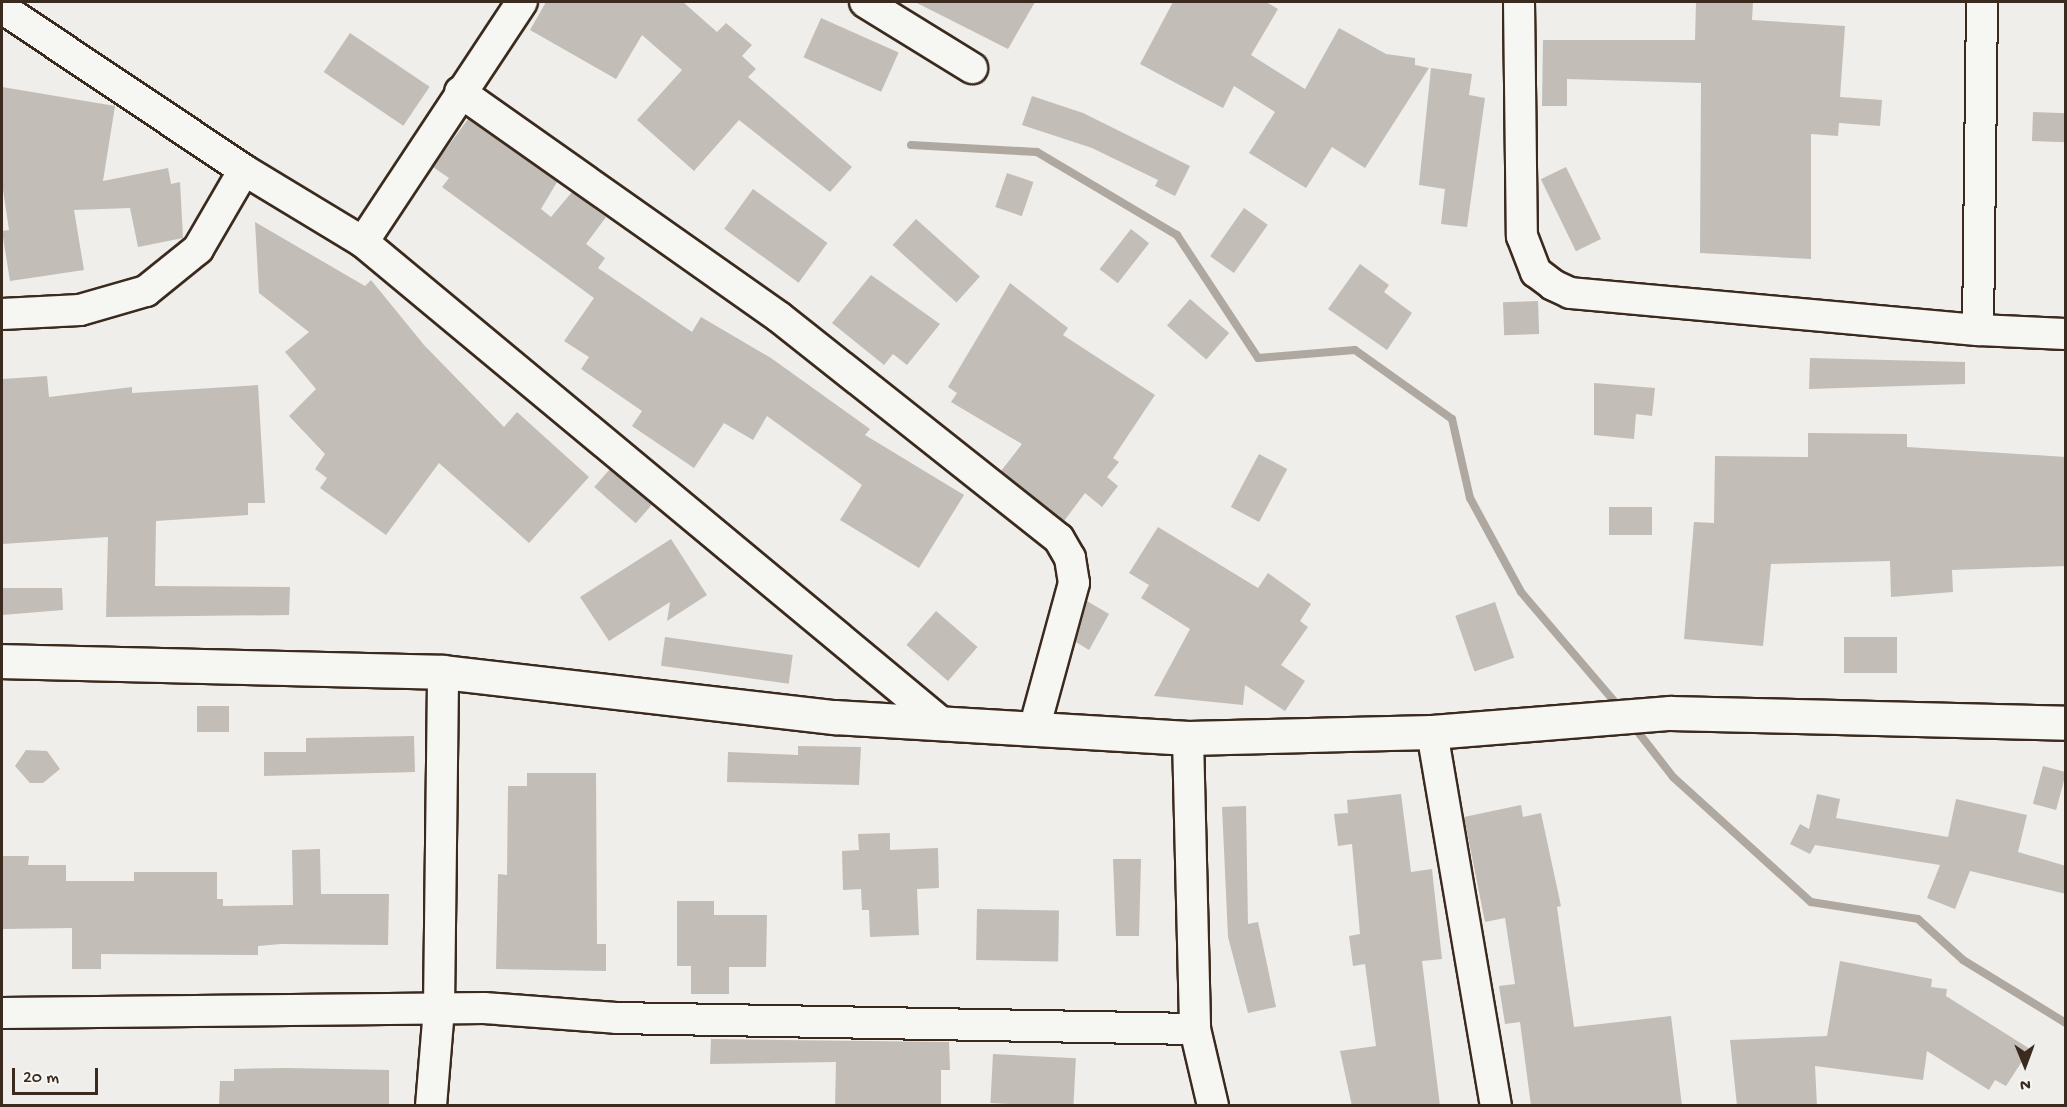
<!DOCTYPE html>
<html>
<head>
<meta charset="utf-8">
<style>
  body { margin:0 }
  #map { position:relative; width:2067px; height:1107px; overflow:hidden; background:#efeeea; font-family:"Gochi Hand",sans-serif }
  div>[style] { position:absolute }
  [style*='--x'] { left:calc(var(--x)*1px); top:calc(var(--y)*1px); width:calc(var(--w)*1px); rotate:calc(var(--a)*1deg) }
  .stream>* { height:8px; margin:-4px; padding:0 4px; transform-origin:4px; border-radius:4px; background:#afa8a1 }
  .building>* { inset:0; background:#c2bdb7; transform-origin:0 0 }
  .roads { filter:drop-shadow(2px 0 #3b2a1e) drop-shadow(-2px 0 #3b2a1e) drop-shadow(0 2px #3b2a1e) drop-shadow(0 -2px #3b2a1e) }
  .minor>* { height:30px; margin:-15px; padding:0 15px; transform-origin:15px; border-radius:15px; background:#f6f6f2 }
  .tertiary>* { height:33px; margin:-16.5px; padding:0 16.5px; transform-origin:16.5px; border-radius:16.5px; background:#f6f6f2 }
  span { translate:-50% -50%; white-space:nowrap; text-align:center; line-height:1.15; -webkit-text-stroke:5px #f6f6f2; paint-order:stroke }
  .frame { position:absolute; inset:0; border:3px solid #3b2a1e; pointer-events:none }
  .north { position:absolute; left:1995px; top:1035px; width:60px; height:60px; -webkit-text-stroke:4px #f6f6f2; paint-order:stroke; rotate:179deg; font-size:16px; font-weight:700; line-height:24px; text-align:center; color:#3b2a1e }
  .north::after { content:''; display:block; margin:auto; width:21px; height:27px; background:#3b2a1e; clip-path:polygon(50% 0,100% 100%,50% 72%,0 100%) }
  .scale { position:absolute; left:12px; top:1068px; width:86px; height:27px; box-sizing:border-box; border:3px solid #3b2a1e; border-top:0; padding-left:8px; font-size:18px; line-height:21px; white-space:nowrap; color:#3b2a1e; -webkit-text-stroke:4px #f6f6f2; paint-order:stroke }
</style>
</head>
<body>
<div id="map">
  <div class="stream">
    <div style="--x:911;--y:145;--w:126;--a:3.2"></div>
    <div style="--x:1037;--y:152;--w:163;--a:30.7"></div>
    <div style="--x:1177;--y:235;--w:147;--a:56.6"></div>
    <div style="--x:1258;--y:358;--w:97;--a:-4.7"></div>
    <div style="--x:1355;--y:350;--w:119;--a:35.4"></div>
    <div style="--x:1452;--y:419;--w:81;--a:77.2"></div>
    <div style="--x:1470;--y:498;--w:107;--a:61.5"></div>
    <div style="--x:1521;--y:592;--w:153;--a:49.5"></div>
    <div style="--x:1631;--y:723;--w:68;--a:52.1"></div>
    <div style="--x:1673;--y:777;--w:186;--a:42.2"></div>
    <div style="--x:1811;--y:902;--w:108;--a:9"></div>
    <div style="--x:1918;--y:919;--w:61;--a:42.3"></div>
    <div style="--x:1963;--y:960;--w:121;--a:31.5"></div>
  </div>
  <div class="building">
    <div style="clip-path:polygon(546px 2px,683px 2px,717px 32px,726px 23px,752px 45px,742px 56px,756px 69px,748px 77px,852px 167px,830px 192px,739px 120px,694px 171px,637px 120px,682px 70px,642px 35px,616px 79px,530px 30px)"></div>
    <div style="clip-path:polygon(915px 2px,1035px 2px,1008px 49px)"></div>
    <div style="clip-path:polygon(1173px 2px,1266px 2px,1278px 9px,1251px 55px,1305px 89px,1339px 28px,1386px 54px,1415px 58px,1415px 65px,1429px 68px,1365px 168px,1332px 147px,1306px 188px,1249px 153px,1275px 112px,1234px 86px,1223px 108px,1140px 64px)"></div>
    <div style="clip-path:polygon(1696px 2px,1753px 2px,1752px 20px,1845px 26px,1840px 97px,1882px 100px,1880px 126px,1839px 123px,1838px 136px,1811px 134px,1811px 259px,1700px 253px,1701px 83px,1567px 79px,1567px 106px,1542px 106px,1543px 40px,1695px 40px)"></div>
    <div style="left:821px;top:18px;width:85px;height:43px;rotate:24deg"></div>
    <div style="left:350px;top:33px;width:96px;height:47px;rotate:34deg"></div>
    <div style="clip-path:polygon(1431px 68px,1472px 74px,1469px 95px,1485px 98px,1467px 227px,1441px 224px,1445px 189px,1419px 185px)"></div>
    <div style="clip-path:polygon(2px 87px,115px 106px,103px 181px,168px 168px,171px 184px,180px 182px,183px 238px,138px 247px,130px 208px,74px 210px,84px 270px,10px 281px,2px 231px,9px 230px,2px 183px)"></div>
    <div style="clip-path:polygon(1032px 96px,1083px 113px,1190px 166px,1175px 196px,1155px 186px,1158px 180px,1092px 148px,1022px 125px)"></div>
    <div style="left:2033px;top:112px;width:33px;height:29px;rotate:2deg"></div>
    <div style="clip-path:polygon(468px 119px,557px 182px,541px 209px,551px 217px,572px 192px,606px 217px,586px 244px,605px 258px,598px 268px,692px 332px,701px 317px,771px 358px,870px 429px,865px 435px,964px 495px,919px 568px,840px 520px,862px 485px,767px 416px,753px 440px,724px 423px,694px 468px,632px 426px,642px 411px,581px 369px,589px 357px,564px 341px,594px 298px,442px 187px,449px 178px,433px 167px)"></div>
    <div style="left:1566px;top:167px;width:80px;height:28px;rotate:64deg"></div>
    <div style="left:1007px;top:173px;width:28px;height:36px;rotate:19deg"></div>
    <div style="left:753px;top:189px;width:92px;height:49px;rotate:36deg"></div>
    <div style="left:1244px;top:208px;width:29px;height:59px;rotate:35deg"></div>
    <div style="left:916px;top:219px;width:86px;height:35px;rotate:42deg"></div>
    <div style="clip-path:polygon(255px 222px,365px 286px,371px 280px,424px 345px,504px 427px,517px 412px,589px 477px,529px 543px,439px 463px,386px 535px,320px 488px,327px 478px,315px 469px,325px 454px,289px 416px,316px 389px,285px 352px,309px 332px,259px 293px)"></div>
    <div style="left:1131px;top:229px;width:23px;height:51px;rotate:38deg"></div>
    <div style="clip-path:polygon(1360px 264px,1389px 285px,1384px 292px,1412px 313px,1387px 350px,1328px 309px)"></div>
    <div style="clip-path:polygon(871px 275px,940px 324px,907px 365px,893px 354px,884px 365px,832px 323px)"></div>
    <div style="clip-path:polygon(1010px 283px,1068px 328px,1063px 335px,1155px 395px,1113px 458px,1119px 462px,1107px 477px,1118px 486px,1102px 507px,1085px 493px,1064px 521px,1001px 471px,1022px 444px,951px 402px,957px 393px,948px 387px)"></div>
    <div style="left:1190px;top:299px;width:52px;height:35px;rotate:41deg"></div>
    <div style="left:1538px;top:301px;width:33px;height:35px;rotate:88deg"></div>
    <div style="clip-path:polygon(1810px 358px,1965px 362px,1965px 384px,1809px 389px)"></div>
    <div style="clip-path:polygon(47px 376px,49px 397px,132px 387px,132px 393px,258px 385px,265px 503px,248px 503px,248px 515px,156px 521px,155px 586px,290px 587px,289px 615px,106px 617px,108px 537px,2px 544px,2px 379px)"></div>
    <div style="clip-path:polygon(1594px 383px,1655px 388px,1652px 416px,1636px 414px,1634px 439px,1594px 435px)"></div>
    <div style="clip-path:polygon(1808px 433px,1907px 434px,1907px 447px,2066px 457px,2066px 566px,1952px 570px,1953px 592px,1891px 597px,1890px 561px,1771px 564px,1763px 646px,1684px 639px,1694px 522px,1714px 523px,1715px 456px,1808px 457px)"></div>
    <div style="left:1259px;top:454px;width:32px;height:60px;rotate:28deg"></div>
    <div style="left:610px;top:469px;width:55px;height:24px;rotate:41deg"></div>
    <div style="left:1609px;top:507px;width:43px;height:28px"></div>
    <div style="clip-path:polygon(1158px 527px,1258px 588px,1268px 573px,1311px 604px,1300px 621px,1308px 627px,1281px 665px,1305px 681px,1285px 711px,1245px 685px,1243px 705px,1154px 696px,1190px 629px,1141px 598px,1149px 585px,1129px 573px)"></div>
    <div style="clip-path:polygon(671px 539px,707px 595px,667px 621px,670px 602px,609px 641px,580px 597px)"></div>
    <div style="clip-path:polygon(2px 588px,62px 588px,63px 610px,2px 615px)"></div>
    <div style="clip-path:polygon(1087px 601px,1109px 614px,1089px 650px,1076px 642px)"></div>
    <div style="left:1495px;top:602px;width:59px;height:42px;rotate:71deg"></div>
    <div style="left:936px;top:611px;width:55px;height:45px;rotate:41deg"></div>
    <div style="left:665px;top:637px;width:129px;height:29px;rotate:8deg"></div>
    <div style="left:1844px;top:637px;width:53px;height:36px"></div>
    <div style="left:229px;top:706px;width:26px;height:32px;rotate:90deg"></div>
    <div style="clip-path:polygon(414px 736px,415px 772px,264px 776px,264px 752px,306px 752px,306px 738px)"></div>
    <div style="clip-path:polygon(798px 746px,861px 747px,859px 785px,727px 782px,728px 752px,798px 755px)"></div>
    <div style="clip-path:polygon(26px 750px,47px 751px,60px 769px,43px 783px,30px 783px,15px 766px)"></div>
    <div style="left:2043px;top:766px;width:24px;height:39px;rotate:15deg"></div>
    <div style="clip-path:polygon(527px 773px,596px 773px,597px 944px,606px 944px,606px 971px,496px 969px,498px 874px,507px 875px,508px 786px,527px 786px)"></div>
    <div style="clip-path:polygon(1401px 794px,1411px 872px,1432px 869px,1434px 888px,1442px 959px,1422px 961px,1440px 1106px,1352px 1106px,1340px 1051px,1376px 1046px,1365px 964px,1353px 966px,1349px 936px,1360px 934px,1352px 844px,1338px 846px,1334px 814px,1348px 813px,1347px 800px)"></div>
    <div style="clip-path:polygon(1817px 794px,1840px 799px,1836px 818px,1948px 837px,1956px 799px,2027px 815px,2018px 852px,2066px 866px,2066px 894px,1970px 871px,1955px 909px,1927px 898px,1940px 865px,1815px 845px,1810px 854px,1790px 844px,1800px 824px,1809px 829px)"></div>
    <div style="clip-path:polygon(1521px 805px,1523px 817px,1541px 813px,1561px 906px,1557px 907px,1574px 1027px,1671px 1016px,1682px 1106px,1531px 1106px,1520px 1022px,1505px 1024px,1499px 986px,1515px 984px,1505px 918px,1485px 922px,1464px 817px)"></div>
    <div style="clip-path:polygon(1246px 806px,1248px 924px,1258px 922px,1276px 1007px,1248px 1013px,1228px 937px,1222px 807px)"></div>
    <div style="clip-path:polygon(890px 833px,890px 850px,938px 848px,939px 888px,917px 889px,919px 935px,870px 937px,869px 910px,862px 910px,861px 889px,843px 890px,842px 851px,859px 850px,858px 834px)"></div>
    <div style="clip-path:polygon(320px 849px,321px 894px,389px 894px,388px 945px,281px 944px,258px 946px,258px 955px,101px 954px,101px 969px,72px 969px,72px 928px,2px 929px,2px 856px,29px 856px,28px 865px,66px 865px,66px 881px,134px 881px,134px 872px,217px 872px,217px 899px,223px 899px,223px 906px,293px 905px,292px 850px)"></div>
    <div style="clip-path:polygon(1113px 859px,1141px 859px,1139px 936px,1116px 936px)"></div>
    <div style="clip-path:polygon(677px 901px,714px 901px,714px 915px,767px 915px,766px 967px,729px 967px,729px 994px,691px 994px,691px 966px,677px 966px)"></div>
    <div style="left:977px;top:909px;width:82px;height:51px;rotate:1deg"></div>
    <div style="clip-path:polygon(1840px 961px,1932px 979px,1931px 987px,1947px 989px,1946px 996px,2030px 1049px,2006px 1086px,1995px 1080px,1989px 1090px,1927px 1051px,1923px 1080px,1815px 1066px,1817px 1106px,1737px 1106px,1730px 1040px,1827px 1036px)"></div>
    <div style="clip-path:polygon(711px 1039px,949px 1042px,950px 1070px,941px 1070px,941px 1106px,835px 1106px,836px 1062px,710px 1064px)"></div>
    <div style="left:993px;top:1054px;width:83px;height:49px;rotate:3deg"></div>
    <div style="clip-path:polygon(287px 1068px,389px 1070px,389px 1106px,219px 1106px,220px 1081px,234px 1081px,234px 1069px)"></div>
  </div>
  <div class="roads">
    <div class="minor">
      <div style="--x:865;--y:2;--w:126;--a:31.7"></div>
      <div style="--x:1519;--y:2;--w:234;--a:89.3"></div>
      <div style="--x:1522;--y:236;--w:39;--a:69"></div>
      <div style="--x:1536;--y:272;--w:21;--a:37"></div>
      <div style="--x:1553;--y:285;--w:19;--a:25"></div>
      <div style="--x:1570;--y:293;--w:410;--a:5.2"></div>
      <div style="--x:1978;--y:330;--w:328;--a:-89.3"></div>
      <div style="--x:2;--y:8;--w:291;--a:33.8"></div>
      <div style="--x:244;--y:170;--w:139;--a:31.2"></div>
      <div style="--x:363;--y:242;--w:754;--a:39.73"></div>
      <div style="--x:460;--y:92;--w:390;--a:35.2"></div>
      <div style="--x:779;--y:317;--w:357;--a:38.4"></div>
      <div style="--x:1059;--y:539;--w:22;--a:60"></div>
      <div style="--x:1070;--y:558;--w:25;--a:81"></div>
      <div style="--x:1074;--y:583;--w:151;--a:105.3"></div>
      <div style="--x:363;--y:242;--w:288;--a:-56.5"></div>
      <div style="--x:2;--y:314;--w:78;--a:-2.9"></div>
      <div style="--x:80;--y:310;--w:69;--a:-16.1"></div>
      <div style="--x:146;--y:291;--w:67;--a:-38.9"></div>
      <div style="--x:198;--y:249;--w:91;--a:-59.8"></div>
      <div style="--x:1978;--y:330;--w:88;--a:2.6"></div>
      <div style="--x:1432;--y:732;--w:379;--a:80.3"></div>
      <div style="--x:1188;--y:738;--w:291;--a:88.6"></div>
      <div style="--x:1195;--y:1029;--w:79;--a:76.8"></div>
      <div style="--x:2;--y:1013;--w:482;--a:-0.6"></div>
      <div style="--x:484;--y:1008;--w:132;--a:4.3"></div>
      <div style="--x:616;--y:1018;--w:579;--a:1.09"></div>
      <div style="--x:431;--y:1106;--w:98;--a:-85.3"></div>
      <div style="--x:439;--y:1008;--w:336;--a:-89.3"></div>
    </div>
    <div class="tertiary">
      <div style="--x:2;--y:661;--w:441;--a:1.4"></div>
      <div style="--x:443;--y:672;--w:394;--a:6.6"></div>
      <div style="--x:834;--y:717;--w:355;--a:3.4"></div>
      <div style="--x:1188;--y:738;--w:244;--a:-1.4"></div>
      <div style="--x:1432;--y:732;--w:239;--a:-4.6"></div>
      <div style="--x:1670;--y:713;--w:396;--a:1.4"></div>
    </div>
  </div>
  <div class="frame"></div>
  <div class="north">N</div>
  <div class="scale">20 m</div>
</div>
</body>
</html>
